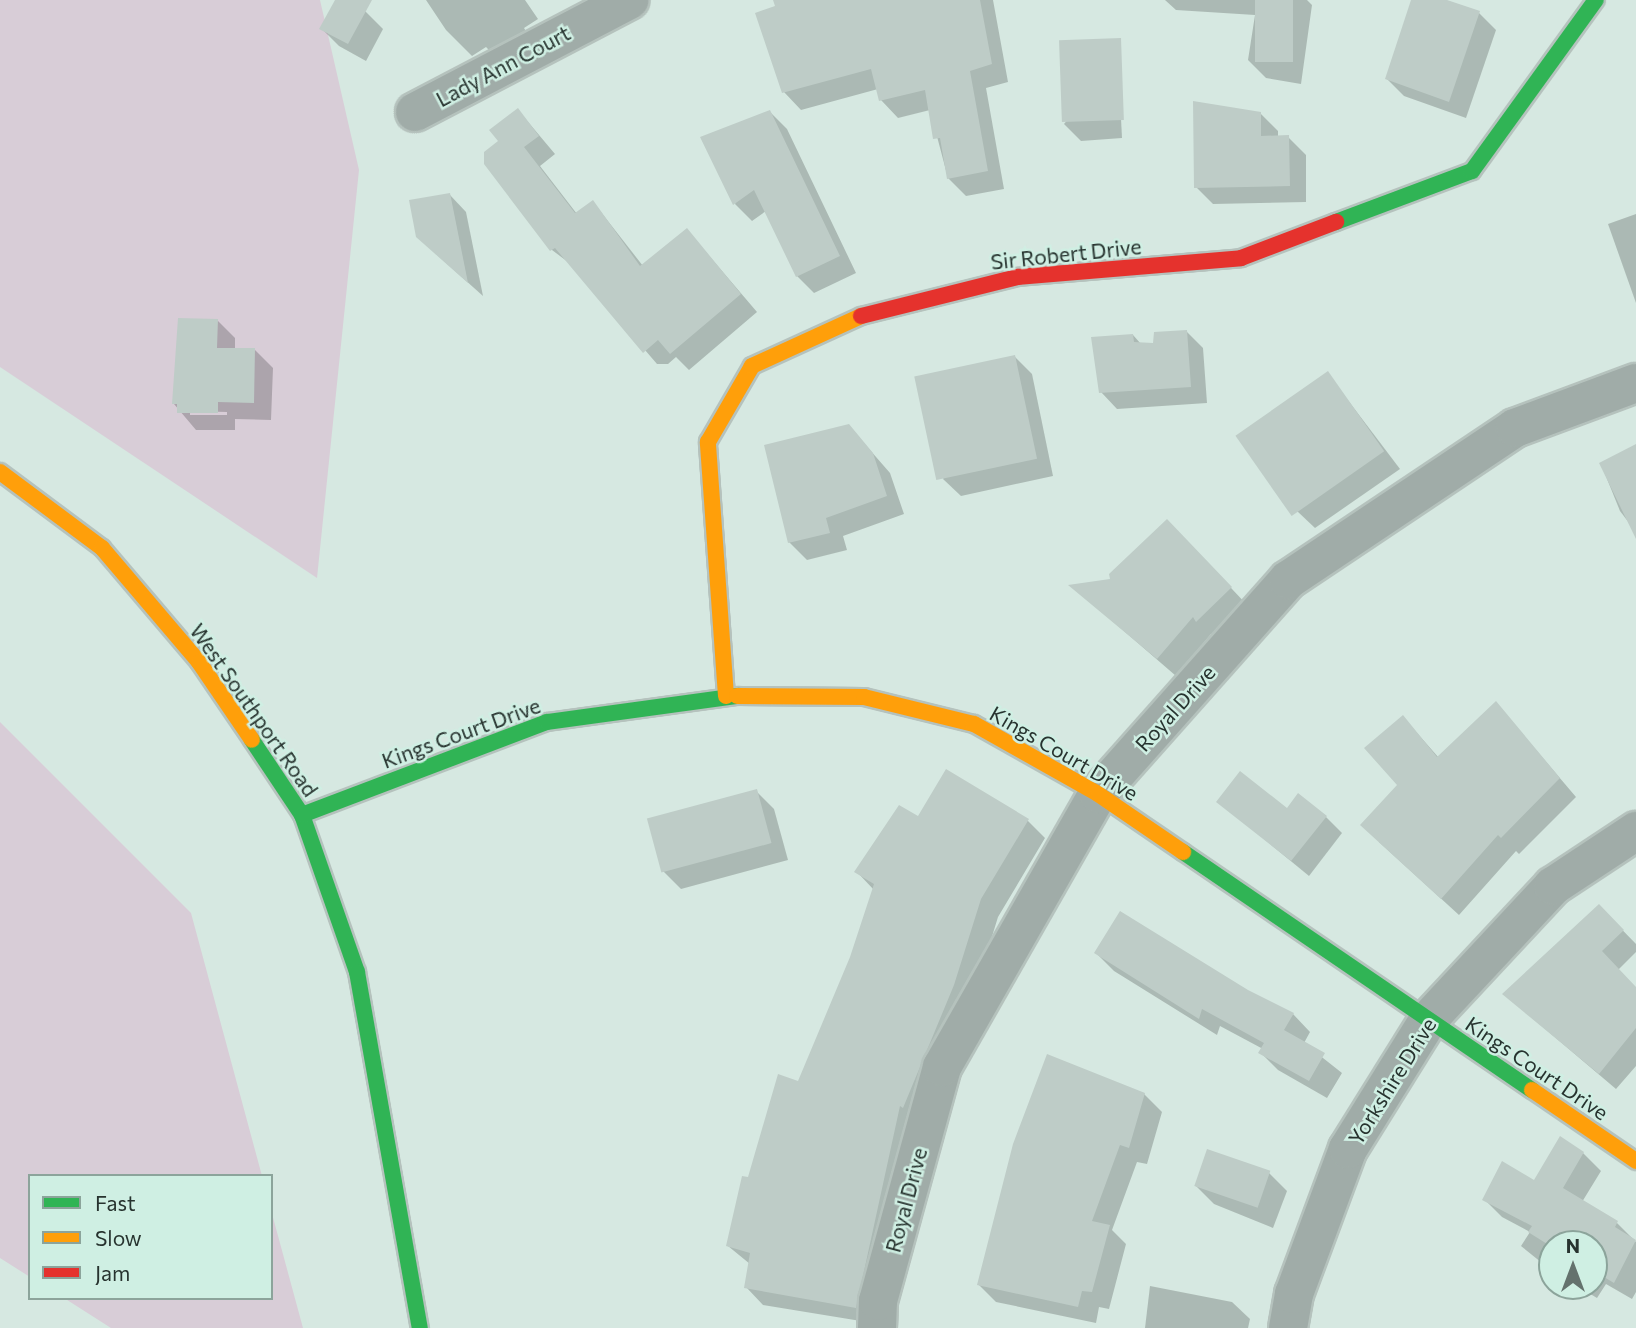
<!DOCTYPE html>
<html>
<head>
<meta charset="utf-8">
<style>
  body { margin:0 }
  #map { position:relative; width:1636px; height:1328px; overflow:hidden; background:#d6e8e1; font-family:Commissioner,sans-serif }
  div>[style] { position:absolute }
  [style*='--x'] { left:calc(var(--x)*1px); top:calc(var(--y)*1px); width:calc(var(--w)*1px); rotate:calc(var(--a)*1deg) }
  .green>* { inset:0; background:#d8cdd7 }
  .shadow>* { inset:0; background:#0003 }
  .building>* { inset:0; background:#beccc7; transform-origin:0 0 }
  .roads { filter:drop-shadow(2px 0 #b5c2bd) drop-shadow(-2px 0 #b5c2bd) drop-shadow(0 2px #b5c2bd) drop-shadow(0 -2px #b5c2bd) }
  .street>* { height:38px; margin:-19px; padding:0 19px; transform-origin:19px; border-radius:19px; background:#a0aca8 }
  .fast>* { height:16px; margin:-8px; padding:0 8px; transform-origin:8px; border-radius:8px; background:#30b455 }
  .slow>* { height:16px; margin:-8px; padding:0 8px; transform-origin:8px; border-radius:8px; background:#ff9f0a }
  .jam>* { height:16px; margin:-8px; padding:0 8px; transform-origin:8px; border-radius:8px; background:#e5322d }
  span { translate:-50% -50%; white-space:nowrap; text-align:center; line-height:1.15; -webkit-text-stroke:5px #cfefe3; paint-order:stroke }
  .street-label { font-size:21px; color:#27332f }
  .legend { position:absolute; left:28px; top:1174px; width:245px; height:126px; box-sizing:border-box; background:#cfefe3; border:2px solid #8ca49b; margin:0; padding:9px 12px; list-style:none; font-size:21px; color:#27332f }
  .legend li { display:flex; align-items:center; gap:14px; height:35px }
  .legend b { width:35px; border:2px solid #8ca49b }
  .north { position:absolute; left:1538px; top:1230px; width:70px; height:70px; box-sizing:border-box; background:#cfefe3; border:2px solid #8ca49b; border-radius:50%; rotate:0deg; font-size:19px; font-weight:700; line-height:28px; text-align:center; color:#27332f }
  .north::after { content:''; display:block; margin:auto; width:24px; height:32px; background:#64726d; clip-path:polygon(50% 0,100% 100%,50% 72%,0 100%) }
</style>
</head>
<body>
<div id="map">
  <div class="green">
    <div style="clip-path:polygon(0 0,320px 0,359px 170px,317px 578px,0 367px)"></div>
    <div style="clip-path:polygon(0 722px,191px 913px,262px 1176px,30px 1176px,30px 1277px,0 1258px)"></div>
    <div style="clip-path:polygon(271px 1210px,303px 1328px,111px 1328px,64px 1298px,271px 1298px)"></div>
  </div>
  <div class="shadow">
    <div style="clip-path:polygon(337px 0,365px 11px,383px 29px,366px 61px,339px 46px,321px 28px)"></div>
    <div style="clip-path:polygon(426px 0,525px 0,538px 19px,524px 28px,529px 36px,496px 57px,486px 47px,472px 56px,446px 30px)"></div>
    <div style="clip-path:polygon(775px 0,993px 0,1008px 82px,986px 88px,1004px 189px,966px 196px,948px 178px,930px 110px,898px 118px,881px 100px,878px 89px,801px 110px,784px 92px)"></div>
    <div style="clip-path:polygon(1165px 0,1307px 0,1312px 5px,1301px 84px,1266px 78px,1248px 60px,1255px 15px,1176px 10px)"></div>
    <div style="clip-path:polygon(1413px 0,1441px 0,1479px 13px,1496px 30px,1466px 118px,1404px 96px,1387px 79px)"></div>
    <div style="clip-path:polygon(1118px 59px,1122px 138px,1081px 141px,1064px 124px)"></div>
    <div style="clip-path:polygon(518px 110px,555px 154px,540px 166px,577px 214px,593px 202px,643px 266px,687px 230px,757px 312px,689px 370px,676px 357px,668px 364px,657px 364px,572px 265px,552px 250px,486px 164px)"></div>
    <div style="clip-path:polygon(770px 112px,787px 129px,856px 273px,814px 293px,797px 276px,766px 211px,752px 221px,735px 204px)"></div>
    <div style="clip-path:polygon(1260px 113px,1278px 131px,1278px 137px,1288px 137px,1306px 155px,1306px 202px,1213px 204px,1196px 187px)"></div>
    <div style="clip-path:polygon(450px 195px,466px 212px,483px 296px,435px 253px)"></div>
    <div style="clip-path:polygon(1636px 214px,1636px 303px,1608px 224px)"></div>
    <div style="clip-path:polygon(evenodd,217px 320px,235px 338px,235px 350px,255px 350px,273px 368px,271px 420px,235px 419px,235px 430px,196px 430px,174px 404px,217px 320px,190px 411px,227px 412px,227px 415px,190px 415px,190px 411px)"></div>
    <div style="clip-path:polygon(1186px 331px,1203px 348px,1207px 403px,1117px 409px,1101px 392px,1133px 335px,1141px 344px,1154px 345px)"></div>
    <div style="clip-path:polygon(1015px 357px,1032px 374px,1053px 476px,961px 496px,943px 479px)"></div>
    <div style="clip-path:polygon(1328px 374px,1400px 469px,1315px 528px,1297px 511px)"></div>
    <div style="clip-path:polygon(849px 426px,890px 473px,904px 514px,843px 536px,847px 550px,807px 560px,789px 542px)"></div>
    <div style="clip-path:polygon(1636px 452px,1636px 532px,1620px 511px,1601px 464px)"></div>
    <div style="clip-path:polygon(1185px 539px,1248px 606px,1215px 638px,1211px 634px,1176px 676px,1072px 586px,1111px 580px)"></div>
    <div style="clip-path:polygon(1496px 703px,1576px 797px,1519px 854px,1516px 851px,1459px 915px,1379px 842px,1399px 785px,1403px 717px,1439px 758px)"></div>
    <div style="clip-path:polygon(756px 791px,774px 809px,788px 860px,681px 889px,663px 871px)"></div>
    <div style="clip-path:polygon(1219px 802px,1326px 817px,1342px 833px,1309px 876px)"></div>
    <div style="clip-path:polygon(919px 819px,1027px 820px,1045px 838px,998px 917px,873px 1323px,763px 1305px,746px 1287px,750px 1264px,728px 1246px,749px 1179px,799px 1083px,852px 958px,874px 890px,857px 872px)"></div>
    <div style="clip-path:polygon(1599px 906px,1636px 944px,1636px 952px,1618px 970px,1636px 989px,1636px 1066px,1616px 1089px,1504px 994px)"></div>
    <div style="clip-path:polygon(1096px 953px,1247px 992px,1293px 1014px,1310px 1032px,1304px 1043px,1342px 1073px,1327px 1098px,1278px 1070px,1261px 1053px,1263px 1049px,1220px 1026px,1217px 1035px,1114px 971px)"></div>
    <div style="clip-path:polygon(1144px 1094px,1162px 1112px,1147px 1164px,1137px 1162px,1112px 1230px,1126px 1244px,1109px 1309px,1099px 1307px,1096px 1323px,996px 1302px,979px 1285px)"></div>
    <div style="clip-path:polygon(1583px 1153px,1601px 1171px,1582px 1202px,1617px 1223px,1636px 1242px,1636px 1292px,1632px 1299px,1606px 1284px,1597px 1298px,1577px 1286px,1594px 1286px,1594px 1244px,1552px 1244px,1552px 1271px,1521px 1246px,1530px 1232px,1502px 1217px,1484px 1199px,1535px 1182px)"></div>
    <div style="clip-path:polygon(1269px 1173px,1287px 1191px,1273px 1228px,1214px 1204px,1196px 1186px)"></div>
    <div style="clip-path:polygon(1150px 1286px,1232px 1302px,1250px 1319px,1248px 1328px,1145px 1328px)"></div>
  </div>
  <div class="building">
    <div style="clip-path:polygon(335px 0,372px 0,348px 44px,319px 29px)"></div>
    <div style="clip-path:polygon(773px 0,980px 0,992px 64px,970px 71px,988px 171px,947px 179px,940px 138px,933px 139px,925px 90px,879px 101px,871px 69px,782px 93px,755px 13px,775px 6px)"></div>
    <div style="left:1255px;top:0;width:38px;height:62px"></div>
    <div style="clip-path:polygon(1411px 0,1447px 0,1480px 11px,1449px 102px,1385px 79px)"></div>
    <div style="left:1121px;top:38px;width:82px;height:62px;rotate:88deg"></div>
    <div style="clip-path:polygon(1193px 101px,1261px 112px,1261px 136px,1289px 135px,1290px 186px,1194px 188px)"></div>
    <div style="clip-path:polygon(518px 108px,539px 136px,524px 147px,575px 213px,593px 200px,640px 266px,687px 228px,741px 294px,670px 354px,658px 340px,643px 353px,555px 248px,550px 251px,484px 164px,484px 152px,498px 141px,489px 130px)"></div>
    <div style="clip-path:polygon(770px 110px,840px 256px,796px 277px,754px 190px,733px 205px,700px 137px)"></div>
    <div style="clip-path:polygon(450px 193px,468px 283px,416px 237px,409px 200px)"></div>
    <div style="clip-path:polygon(178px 318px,218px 319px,217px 348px,255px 348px,254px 403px,218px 402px,218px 413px,177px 413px,177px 404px,172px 404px)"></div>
    <div style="clip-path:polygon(1187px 330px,1191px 387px,1099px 393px,1091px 337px,1133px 334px,1134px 342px,1153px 343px,1154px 332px)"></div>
    <div style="left:1015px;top:355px;width:106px;height:103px;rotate:78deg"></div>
    <div style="left:1328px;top:371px;width:98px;height:113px;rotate:55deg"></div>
    <div style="clip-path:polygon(849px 424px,873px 453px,887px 496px,826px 518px,830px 533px,788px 543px,764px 445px)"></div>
    <div style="clip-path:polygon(1636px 444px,1636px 539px,1599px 463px)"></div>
    <div style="clip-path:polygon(1167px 519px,1232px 587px,1196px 622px,1193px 617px,1157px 659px,1068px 585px,1110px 579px,1109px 574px)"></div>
    <div style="clip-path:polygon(1496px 701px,1560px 778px,1501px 838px,1498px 835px,1441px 899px,1360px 825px,1397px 785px,1364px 748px,1403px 715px,1437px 757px)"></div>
    <div style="clip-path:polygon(946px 769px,1029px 819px,981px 899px,954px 985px,903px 1108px,900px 1106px,856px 1308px,744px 1288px,750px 1253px,726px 1246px,742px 1176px,748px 1177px,778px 1074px,798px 1081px,850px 957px,874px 884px,854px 872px,899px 805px,918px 816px)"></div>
    <div style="clip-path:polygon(1240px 771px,1287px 808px,1298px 793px,1327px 816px,1291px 861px,1216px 802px)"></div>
    <div style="left:757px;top:789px;width:56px;height:114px;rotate:75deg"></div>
    <div style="clip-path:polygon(1599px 904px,1624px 930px,1602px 951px,1636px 987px,1636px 1028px,1599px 1074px,1502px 994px)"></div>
    <div style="clip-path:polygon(1120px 911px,1248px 990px,1294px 1013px,1284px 1030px,1325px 1053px,1309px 1081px,1258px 1053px,1264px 1043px,1202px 1009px,1199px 1019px,1094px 953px)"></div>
    <div style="clip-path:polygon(1047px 1054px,1145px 1093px,1129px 1148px,1120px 1145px,1092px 1221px,1110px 1225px,1092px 1292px,1082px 1291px,1078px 1307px,977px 1285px,1013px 1144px)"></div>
    <div style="clip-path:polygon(1560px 1136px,1584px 1152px,1563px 1188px,1618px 1221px,1615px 1227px,1636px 1240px,1614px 1283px,1594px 1271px,1594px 1244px,1552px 1247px,1528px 1232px,1532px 1226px,1482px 1200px,1502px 1161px,1534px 1180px)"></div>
    <div style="left:1207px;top:1149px;width:67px;height:39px;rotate:19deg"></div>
  </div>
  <div class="roads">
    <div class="street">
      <div style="--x:415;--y:112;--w:242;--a:-27.6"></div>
      <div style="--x:877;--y:1328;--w:27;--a:-88"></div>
      <div style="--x:878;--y:1301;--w:243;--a:-74.7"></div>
      <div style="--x:942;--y:1067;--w:314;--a:-60.3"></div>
      <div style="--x:1098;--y:794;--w:286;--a:-48.4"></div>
      <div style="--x:1288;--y:580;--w:273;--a:-33.8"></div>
      <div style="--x:1515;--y:428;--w:129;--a:-20.4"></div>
      <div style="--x:1288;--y:1328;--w:35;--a:-80"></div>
      <div style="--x:1294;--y:1294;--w:155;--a:-69.6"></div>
      <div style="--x:1348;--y:1149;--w:153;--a:-58.1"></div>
      <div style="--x:1429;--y:1019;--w:182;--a:-47"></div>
      <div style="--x:1553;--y:886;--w:100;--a:-33.5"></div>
    </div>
    <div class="fast">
      <div style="--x:1336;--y:222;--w:145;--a:-20.6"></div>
      <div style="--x:1472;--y:171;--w:211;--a:-54.1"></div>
      <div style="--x:252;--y:740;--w:90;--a:56.3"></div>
      <div style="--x:302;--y:815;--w:166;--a:70.7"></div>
      <div style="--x:357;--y:972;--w:362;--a:80"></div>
      <div style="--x:302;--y:815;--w:262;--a:-20.8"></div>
      <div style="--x:547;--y:722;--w:192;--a:-7.8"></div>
      <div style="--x:1183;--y:852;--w:422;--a:34.3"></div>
    </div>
    <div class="slow">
      <div style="--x:0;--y:472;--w:127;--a:36.7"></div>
      <div style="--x:102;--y:548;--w:150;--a:49.6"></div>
      <div style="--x:199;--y:662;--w:94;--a:55.8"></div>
      <div style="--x:726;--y:696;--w:255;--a:-94.1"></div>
      <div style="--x:708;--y:442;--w:88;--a:-59.9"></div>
      <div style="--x:752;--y:366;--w:120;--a:-24.6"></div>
      <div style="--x:737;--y:696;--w:127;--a:0.5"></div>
      <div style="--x:864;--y:697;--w:113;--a:13.8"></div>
      <div style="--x:974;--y:724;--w:142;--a:29.4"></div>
      <div style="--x:1098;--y:794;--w:103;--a:34.3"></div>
      <div style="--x:1532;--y:1090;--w:126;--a:34.3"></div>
    </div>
    <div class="jam">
      <div style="--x:861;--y:316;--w:161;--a:-14"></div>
      <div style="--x:1017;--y:277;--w:225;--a:-4.8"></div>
      <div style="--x:1241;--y:258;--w:102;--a:-20.8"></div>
    </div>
  </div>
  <div class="street-label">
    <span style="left:503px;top:66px;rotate:-28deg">Lady Ann Court</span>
    <span style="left:1066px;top:254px;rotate:-6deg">Sir Robert Drive</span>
    <span style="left:1175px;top:708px;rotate:-48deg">Royal Drive</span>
    <span style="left:254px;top:710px;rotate:55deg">West Southport Road</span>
    <span style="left:461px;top:733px;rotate:-20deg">Kings Court Drive</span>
    <span style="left:1064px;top:753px;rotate:30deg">Kings Court Drive</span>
    <span style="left:1537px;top:1068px;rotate:34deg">Kings Court Drive</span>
    <span style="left:1392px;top:1081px;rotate:-58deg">Yorkshire Drive</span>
    <span style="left:906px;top:1200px;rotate:-75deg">Royal Drive</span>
  </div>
  <ul class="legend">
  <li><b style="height:9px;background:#30b455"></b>Fast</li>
  <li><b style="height:9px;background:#ff9f0a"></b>Slow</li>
  <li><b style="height:9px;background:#e5322d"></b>Jam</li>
  </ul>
  <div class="north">N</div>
</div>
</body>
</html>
